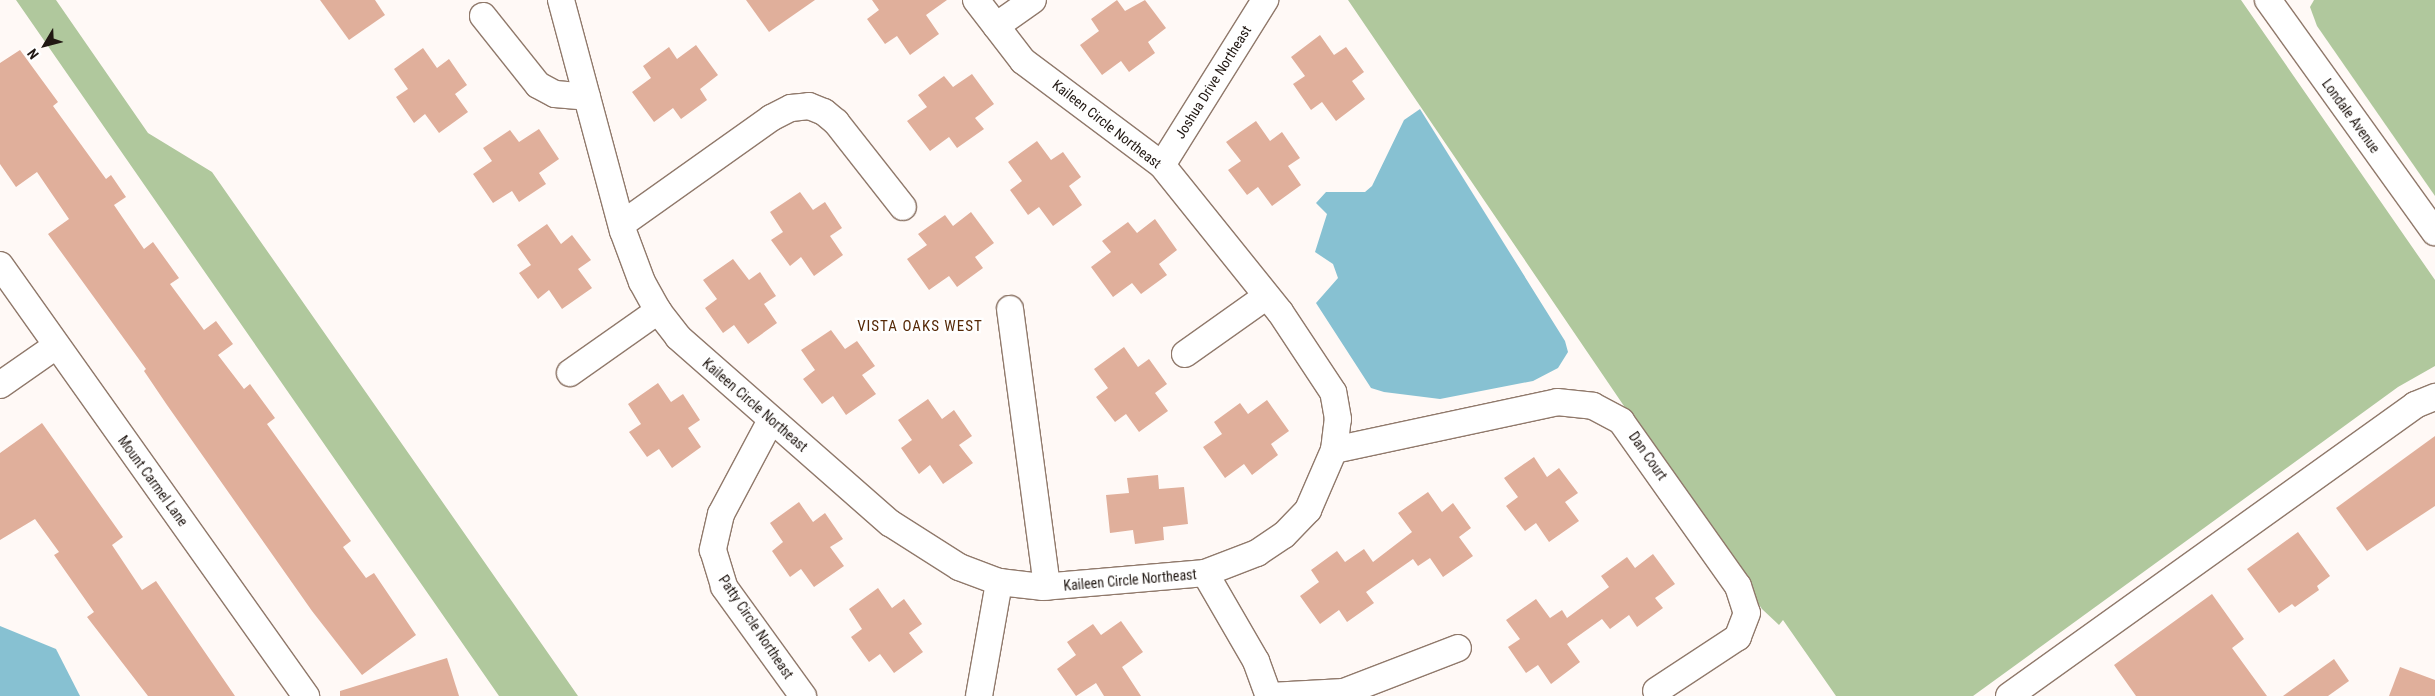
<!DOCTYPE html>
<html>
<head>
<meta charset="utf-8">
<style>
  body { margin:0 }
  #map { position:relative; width:2435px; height:696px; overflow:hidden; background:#fff9f6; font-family:"Roboto Condensed",sans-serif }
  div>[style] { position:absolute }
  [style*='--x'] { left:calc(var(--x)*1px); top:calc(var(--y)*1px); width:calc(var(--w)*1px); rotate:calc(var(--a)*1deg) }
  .forest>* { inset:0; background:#b0c89d }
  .water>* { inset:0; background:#87c1d2 }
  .building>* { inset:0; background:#e0af9b }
  .roads { filter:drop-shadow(1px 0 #90796b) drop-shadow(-1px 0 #90796b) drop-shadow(0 1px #90796b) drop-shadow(0 -1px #90796b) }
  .minor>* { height:26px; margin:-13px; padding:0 13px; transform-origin:13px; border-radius:13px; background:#fff }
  span { translate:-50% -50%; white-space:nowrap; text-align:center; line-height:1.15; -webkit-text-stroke:4.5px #fff; paint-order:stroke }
  .street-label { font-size:14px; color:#211813 }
  .neighbourhood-label { font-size:15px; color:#562907; letter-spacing:1px }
  .north { position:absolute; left:20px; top:20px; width:50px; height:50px; -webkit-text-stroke:4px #fff; paint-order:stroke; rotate:233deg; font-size:14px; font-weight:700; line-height:20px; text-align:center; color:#211813 }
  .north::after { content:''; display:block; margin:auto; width:18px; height:22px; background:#211813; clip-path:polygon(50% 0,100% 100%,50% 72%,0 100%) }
</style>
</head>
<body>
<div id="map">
  <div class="forest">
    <div style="clip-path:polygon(16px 0,56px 0,148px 133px,212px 172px,578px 696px,499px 696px)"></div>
    <div style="clip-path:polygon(1348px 0,2241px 0,2435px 280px,2435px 366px,2398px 387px,1973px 696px,1836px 696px,1783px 620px,1779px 625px,1762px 609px)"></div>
    <div style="clip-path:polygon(2314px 0,2435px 0,2435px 196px,2317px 26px,2310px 7px)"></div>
  </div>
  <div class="water">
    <div style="clip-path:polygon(1420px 109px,1565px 341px,1568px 352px,1558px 368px,1533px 381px,1440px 399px,1384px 392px,1371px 388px,1316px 303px,1338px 278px,1333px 264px,1315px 252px,1327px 214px,1316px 203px,1326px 192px,1365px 192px,1372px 186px,1404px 120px)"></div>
    <div style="clip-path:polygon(0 626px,56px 649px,80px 696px,0 696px)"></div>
  </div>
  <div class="building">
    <div style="clip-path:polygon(320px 0,375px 0,385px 15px,349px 40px)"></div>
    <div style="clip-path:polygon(746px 0,815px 0,769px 32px)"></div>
    <div style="clip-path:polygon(872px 0,947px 0,926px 15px,939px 34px,910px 55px,897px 36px,885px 44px,867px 19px,879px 10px)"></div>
    <div style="clip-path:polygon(1117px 0,1125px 11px,1145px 0,1166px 28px,1148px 42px,1155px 53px,1129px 72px,1121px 61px,1102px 75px,1080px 45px,1099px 31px,1091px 19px)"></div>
    <div style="clip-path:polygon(1320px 35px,1334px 55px,1346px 47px,1364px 72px,1352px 81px,1365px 99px,1336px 121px,1322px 102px,1311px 110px,1293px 84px,1305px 76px,1291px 57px)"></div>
    <div style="clip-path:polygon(696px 45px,718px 75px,700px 89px,707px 100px,681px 119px,673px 108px,654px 122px,632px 92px,651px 78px,643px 66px,669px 47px,677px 59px)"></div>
    <div style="clip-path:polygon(423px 48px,437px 68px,449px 59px,467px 85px,455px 94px,468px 112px,439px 133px,425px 114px,414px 123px,396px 97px,408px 89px,394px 69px)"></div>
    <div style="clip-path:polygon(20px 50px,58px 102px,53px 106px,106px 179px,111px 175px,126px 197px,114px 205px,144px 249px,153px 242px,179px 278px,170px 284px,204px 330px,216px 321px,233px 344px,218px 355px,244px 389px,250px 384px,275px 418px,267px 424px,351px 541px,343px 547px,366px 578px,374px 573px,416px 635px,362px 675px,312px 611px,167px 405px,144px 371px,146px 369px,48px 234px,69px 219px,37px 172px,16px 187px,0 164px,0 63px)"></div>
    <div style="clip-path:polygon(972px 74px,994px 104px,975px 118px,984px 129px,957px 148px,949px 137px,930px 151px,907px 121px,927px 107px,918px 95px,944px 76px,953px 87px)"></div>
    <div style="clip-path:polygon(1256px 121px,1270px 141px,1282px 132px,1300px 158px,1288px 166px,1301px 185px,1272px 206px,1258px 187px,1247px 195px,1228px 170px,1241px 161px,1226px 142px)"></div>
    <div style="clip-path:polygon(539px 129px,559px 159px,539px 173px,546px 184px,519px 202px,512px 191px,493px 203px,473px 174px,492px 161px,483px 148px,510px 130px,519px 142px)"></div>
    <div style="clip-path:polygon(1037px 141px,1051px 160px,1063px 152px,1081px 177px,1069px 186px,1082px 205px,1053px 226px,1039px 207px,1028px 215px,1010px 190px,1022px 181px,1008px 162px)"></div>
    <div style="clip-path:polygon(800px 192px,813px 210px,825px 202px,842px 228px,830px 236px,843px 255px,814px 276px,801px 257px,790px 266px,771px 240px,783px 232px,770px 212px)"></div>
    <div style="clip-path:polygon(971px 212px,994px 243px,975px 257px,983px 268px,957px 287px,949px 276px,929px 290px,907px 259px,927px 245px,918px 234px,945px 215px,953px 226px)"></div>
    <div style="clip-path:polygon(1155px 219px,1177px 250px,1159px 264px,1167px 275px,1141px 294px,1132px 283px,1113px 297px,1091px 267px,1111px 252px,1102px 241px,1128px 222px,1137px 233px)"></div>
    <div style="clip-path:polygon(547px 224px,561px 244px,572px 235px,591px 260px,578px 269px,592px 288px,562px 309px,549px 290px,538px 299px,519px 273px,531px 265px,517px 245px)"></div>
    <div style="clip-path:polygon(733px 259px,749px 280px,760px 272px,776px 296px,764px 304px,777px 323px,748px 344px,734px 325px,723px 333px,705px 308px,717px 299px,703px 280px)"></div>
    <div style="clip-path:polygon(831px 330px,845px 349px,857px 341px,875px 366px,862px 375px,876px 394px,846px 415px,833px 396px,822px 404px,803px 379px,815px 370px,801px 350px)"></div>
    <div style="clip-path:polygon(1124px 347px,1138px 367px,1149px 359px,1167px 384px,1155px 393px,1168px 411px,1139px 432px,1126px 414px,1115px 422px,1096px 397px,1108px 388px,1094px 369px)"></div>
    <div style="clip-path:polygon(658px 383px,671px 402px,683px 394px,700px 420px,688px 428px,701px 447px,672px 468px,659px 449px,647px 457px,629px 432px,641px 424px,628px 404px)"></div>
    <div style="clip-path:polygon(928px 399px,942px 419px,954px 410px,972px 436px,959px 445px,973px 463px,943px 484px,930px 465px,919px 474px,901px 448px,912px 440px,898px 420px)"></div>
    <div style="clip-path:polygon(1267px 400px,1289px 431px,1271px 444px,1278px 455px,1252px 475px,1244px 464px,1225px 478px,1203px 447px,1222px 434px,1214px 422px,1240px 403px,1248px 414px)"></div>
    <div style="clip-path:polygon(42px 423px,123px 537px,112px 545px,142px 590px,156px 581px,235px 696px,148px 696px,87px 617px,94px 612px,54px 555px,59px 552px,35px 519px,0 540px,0 453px)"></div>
    <div style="clip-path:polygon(2435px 436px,2435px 506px,2367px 551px,2336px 508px)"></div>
    <div style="clip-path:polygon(1534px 457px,1547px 477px,1559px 468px,1578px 493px,1565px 502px,1579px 521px,1549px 542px,1536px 523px,1525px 531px,1506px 506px,1518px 497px,1504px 478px)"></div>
    <div style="clip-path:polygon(1158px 475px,1159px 489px,1184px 487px,1188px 524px,1163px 527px,1164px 540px,1135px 544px,1133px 530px,1110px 533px,1106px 495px,1129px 493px,1127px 478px)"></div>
    <div style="clip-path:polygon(1428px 492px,1442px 512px,1453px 503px,1471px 528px,1459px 537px,1473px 556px,1443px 577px,1430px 558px,1418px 566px,1413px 559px,1366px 592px,1374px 603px,1347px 622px,1339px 610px,1320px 624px,1300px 596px,1319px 582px,1311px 570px,1337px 551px,1345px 562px,1364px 549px,1373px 562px,1412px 532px,1398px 513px)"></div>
    <div style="clip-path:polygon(799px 502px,813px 522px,825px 513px,843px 539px,830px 547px,844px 566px,814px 587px,801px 569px,790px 577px,772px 551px,783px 542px,770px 523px)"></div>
    <div style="clip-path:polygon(2298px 532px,2330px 576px,2317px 586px,2319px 590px,2295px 607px,2292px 604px,2279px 613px,2247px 569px)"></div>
    <div style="clip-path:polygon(1653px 554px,1675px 584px,1655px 598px,1663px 608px,1637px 627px,1629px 615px,1610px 629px,1602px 619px,1567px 644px,1580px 662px,1551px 684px,1538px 665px,1526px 673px,1508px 647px,1520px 639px,1506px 620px,1536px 599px,1550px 618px,1562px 610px,1567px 618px,1609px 587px,1601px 576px,1627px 557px,1635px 568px)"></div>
    <div style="clip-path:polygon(878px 588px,892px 608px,904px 599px,922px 624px,909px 633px,923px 652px,894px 673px,880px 654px,869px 662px,851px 637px,862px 629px,849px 609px)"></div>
    <div style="clip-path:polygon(2212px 594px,2244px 639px,2232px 648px,2267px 696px,2136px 696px,2114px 665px)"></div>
    <div style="clip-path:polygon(1121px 621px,1143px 652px,1122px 667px,1141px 696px,1104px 696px,1096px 683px,1076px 696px,1057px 669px,1076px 655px,1067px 642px,1093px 624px,1101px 635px)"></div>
    <div style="clip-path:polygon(447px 658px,459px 696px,340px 696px,340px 691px)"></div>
    <div style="clip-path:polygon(2334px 659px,2349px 681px,2328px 696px,2283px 696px)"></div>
    <div style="clip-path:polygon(2400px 667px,2435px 680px,2435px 696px,2389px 696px)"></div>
  </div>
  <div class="roads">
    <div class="minor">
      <div style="--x:561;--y:0;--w:239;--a:75"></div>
      <div style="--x:623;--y:231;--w:54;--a:69.6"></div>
      <div style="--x:642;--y:282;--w:33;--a:61"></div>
      <div style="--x:658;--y:311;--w:33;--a:52"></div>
      <div style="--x:678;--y:337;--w:282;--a:41.3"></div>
      <div style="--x:890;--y:523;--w:82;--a:32.5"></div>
      <div style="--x:959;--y:567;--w:43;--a:20.6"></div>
      <div style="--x:999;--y:582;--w:43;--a:6.6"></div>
      <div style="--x:1042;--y:587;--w:164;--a:-4.9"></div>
      <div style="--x:1205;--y:573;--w:56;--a:-21"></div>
      <div style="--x:1257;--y:553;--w:32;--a:-34"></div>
      <div style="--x:1284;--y:535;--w:35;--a:-46"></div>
      <div style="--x:1308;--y:510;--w:65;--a:-66.6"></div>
      <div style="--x:1334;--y:450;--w:31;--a:-83"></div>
      <div style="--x:1338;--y:419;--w:27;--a:-100"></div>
      <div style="--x:1333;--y:392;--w:96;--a:-123.5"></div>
      <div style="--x:1280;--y:312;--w:189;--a:-128.8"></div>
      <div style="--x:1162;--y:165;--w:174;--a:-143.2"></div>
      <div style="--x:1023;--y:61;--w:77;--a:-127.6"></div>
      <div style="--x:2268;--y:0;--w:286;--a:54.3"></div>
      <div style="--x:483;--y:16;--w:88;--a:51.4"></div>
      <div style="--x:538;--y:85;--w:19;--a:28"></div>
      <div style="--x:555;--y:94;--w:32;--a:5"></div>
      <div style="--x:996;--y:26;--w:45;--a:-35.1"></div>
      <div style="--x:1162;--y:165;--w:195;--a:-58"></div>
      <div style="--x:622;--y:224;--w:183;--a:-35.4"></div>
      <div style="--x:771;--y:118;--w:22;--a:-27"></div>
      <div style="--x:791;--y:108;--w:18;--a:-6"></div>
      <div style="--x:809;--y:106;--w:16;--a:22"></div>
      <div style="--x:824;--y:112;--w:16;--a:40"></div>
      <div style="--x:836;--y:122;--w:108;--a:51.8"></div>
      <div style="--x:0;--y:265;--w:529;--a:54.63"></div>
      <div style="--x:1010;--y:309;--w:280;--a:82.4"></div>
      <div style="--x:1185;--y:354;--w:100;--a:-35.3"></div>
      <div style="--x:570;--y:373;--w:108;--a:-35.2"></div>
      <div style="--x:0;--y:385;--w:68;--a:-34.9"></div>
      <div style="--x:771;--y:420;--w:106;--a:118"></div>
      <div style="--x:721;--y:514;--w:37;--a:103"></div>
      <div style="--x:713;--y:550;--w:39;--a:73"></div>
      <div style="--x:724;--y:587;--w:135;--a:54.1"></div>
      <div style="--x:1334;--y:450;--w:228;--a:-12.1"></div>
      <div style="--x:1557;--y:402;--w:36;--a:6"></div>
      <div style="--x:1593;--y:406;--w:32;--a:28"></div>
      <div style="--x:1621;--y:421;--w:202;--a:54.7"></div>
      <div style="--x:1738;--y:586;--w:28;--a:72"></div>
      <div style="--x:1747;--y:613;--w:26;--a:111"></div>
      <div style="--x:1738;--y:637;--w:98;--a:146.6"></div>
      <div style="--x:1205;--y:573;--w:102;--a:59.9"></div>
      <div style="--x:1256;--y:661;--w:37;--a:70"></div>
      <div style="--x:1344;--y:692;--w:122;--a:-21.1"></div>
      <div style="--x:979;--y:696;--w:116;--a:-80"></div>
      <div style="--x:1270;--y:696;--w:74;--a:-3.1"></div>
      <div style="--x:1344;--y:692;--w:5;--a:53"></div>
      <div style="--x:2009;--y:696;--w:500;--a:-35.6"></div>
      <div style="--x:2415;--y:405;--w:22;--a:-22"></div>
    </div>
  </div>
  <div class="street-label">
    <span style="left:1213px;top:82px;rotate:-58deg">Joshua Drive Northeast</span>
    <span style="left:2351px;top:116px;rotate:54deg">Londale Avenue</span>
    <span style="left:1107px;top:124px;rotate:38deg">Kaileen Circle Northeast</span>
    <span style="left:755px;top:405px;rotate:41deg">Kaileen Circle Northeast</span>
    <span style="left:1648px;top:456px;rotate:55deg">Dan Court</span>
    <span style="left:153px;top:481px;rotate:54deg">Mount Carmel Lane</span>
    <span style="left:1130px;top:580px;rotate:-5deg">Kaileen Circle Northeast</span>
    <span style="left:756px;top:627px;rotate:56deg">Patty Circle Northeast</span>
  </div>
  <div class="neighbourhood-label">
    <span style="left:920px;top:327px">VISTA OAKS WEST</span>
  </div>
  <div class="north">N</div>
</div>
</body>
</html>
